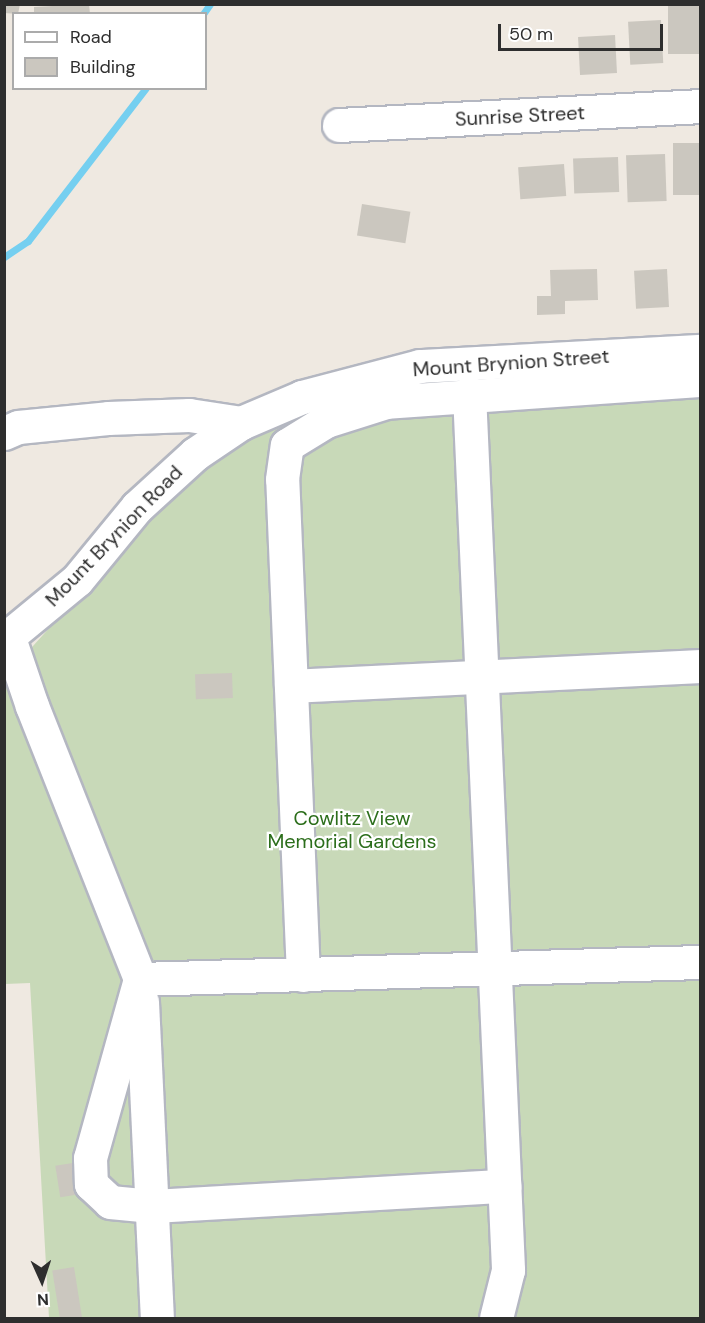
<!DOCTYPE html>
<html>
<head>
<meta charset="utf-8">
<style>
  body { margin:0 }
  #map { position:relative; width:705px; height:1323px; overflow:hidden; background:#efe9e1; font-family:"DM Sans",sans-serif }
  div>[style] { position:absolute }
  [style*='--x'] { left:calc(var(--x)*1px); top:calc(var(--y)*1px); width:calc(var(--w)*1px); rotate:calc(var(--a)*1deg) }
  .cemetery>* { inset:0; background:#c8d9b8 }
  .stream>* { height:7px; margin:-3.5px; padding:0 3.5px; transform-origin:3.5px; border-radius:3.5px; background:#75cff0 }
  .building>* { inset:0; background:#cbc7bf; transform-origin:0 0 }
  .roads { filter:drop-shadow(2px 0 #b4b7c1) drop-shadow(-2px 0 #b4b7c1) drop-shadow(0 2px #b4b7c1) drop-shadow(0 -2px #b4b7c1) }
  .minor>* { height:33px; margin:-16.5px; padding:0 16.5px; transform-origin:16.5px; border-radius:16.5px; background:#fff }
  span { translate:-50% -50%; white-space:nowrap; text-align:center; line-height:1.15; -webkit-text-stroke:4.5px #fff; paint-order:stroke }
  .street-label { font-size:20px; color:#2e2e2e }
  .park-label { font-size:20px; color:#2c6e1b }
  .frame { position:absolute; inset:0; border:6px solid #2e2e2e; pointer-events:none }
  .legend { position:absolute; left:12px; top:12px; width:195px; height:78px; box-sizing:border-box; background:#fff; border:2px solid #ababab; margin:0; padding:8px 10px; list-style:none; font-size:18px; color:#2e2e2e }
  .legend li { display:flex; align-items:center; gap:12px; height:30px }
  .legend b { width:30px; border:2px solid #ababab }
  .north { position:absolute; left:12px; top:1251px; width:60px; height:60px; -webkit-text-stroke:4px #fff; paint-order:stroke; rotate:177deg; font-size:16px; font-weight:700; line-height:24px; text-align:center; color:#2e2e2e }
  .north::after { content:''; display:block; margin:auto; width:21px; height:27px; background:#2e2e2e; clip-path:polygon(50% 0,100% 100%,50% 72%,0 100%) }
  .scale { position:absolute; left:498px; top:24px; width:165px; height:27px; box-sizing:border-box; border:3px solid #2e2e2e; border-top:0; padding-left:8px; font-size:18px; line-height:21px; white-space:nowrap; color:#2e2e2e; -webkit-text-stroke:4px #fff; paint-order:stroke }
</style>
</head>
<body>
<div id="map">
  <div class="cemetery">
    <div style="clip-path:polygon(700px 365px,700px 1318px,49px 1318px,30px 983px,5px 984px,5px 677px,183px 480px,234px 446px,311px 408px)"></div>
  </div>
  <div class="stream">
    <div style="--x:203;--y:14;--w:12;--a:-55"></div>
    <div style="--x:4;--y:257;--w:29;--a:-34"></div>
    <div style="--x:28;--y:241;--w:193;--a:-52.4"></div>
  </div>
  <div class="building">
    <div style="clip-path:polygon(4px 4px,20px 4px,18px 14px,4px 13px)"></div>
    <div style="clip-path:polygon(89px 4px,90px 14px,34px 14px,34px 7px)"></div>
    <div style="left:700px;top:6px;width:48px;height:32px;rotate:90deg"></div>
    <div style="left:661px;top:20px;width:43px;height:33px;rotate:87deg"></div>
    <div style="left:615px;top:35px;width:38px;height:37px;rotate:87deg"></div>
    <div style="left:700px;top:143px;width:52px;height:27px;rotate:90deg"></div>
    <div style="left:665px;top:154px;width:47px;height:39px;rotate:88deg"></div>
    <div style="left:618px;top:157px;width:35px;height:45px;rotate:88deg"></div>
    <div style="left:564px;top:164px;width:32px;height:46px;rotate:86deg"></div>
    <div style="left:362px;top:204px;width:49px;height:32px;rotate:9deg"></div>
    <div style="clip-path:polygon(597px 269px,598px 300px,565px 301px,565px 314px,537px 315px,537px 296px,551px 296px,550px 270px)"></div>
    <div style="left:667px;top:269px;width:38px;height:33px;rotate:87deg"></div>
    <div style="left:232px;top:673px;width:25px;height:37px;rotate:88deg"></div>
    <div style="left:79px;top:1162px;width:32px;height:24px;rotate:81deg"></div>
    <div style="left:74px;top:1267px;width:52px;height:22px;rotate:81deg"></div>
  </div>
  <div class="roads">
    <div class="minor">
      <div style="--x:339;--y:125;--w:361;--a:-3"></div>
      <div style="--x:469;--y:393;--w:878;--a:87.45"></div>
      <div style="--x:508;--y:1270;--w:49;--a:104"></div>
      <div style="--x:4;--y:433;--w:15;--a:-23"></div>
      <div style="--x:18;--y:427;--w:90;--a:-5.7"></div>
      <div style="--x:108;--y:418;--w:81;--a:-2.1"></div>
      <div style="--x:189;--y:415;--w:53;--a:8.7"></div>
      <div style="--x:9;--y:638;--w:72;--a:71.3"></div>
      <div style="--x:32;--y:706;--w:294;--a:68.4"></div>
      <div style="--x:140;--y:979;--w:560;--a:-1.74"></div>
      <div style="--x:4;--y:640;--w:94;--a:-39.4"></div>
      <div style="--x:77;--y:580;--w:94;--a:-50.6"></div>
      <div style="--x:137;--y:507;--w:79;--a:-42.4"></div>
      <div style="--x:195;--y:454;--w:55;--a:-34"></div>
      <div style="--x:241;--y:423;--w:66;--a:-23.1"></div>
      <div style="--x:302;--y:397;--w:122;--a:-14.7"></div>
      <div style="--x:420;--y:366;--w:280;--a:-3.1"></div>
      <div style="--x:291;--y:686;--w:409;--a:-2.8"></div>
      <div style="--x:303;--y:975;--w:496;--a:-92.4"></div>
      <div style="--x:282;--y:479;--w:34;--a:-82"></div>
      <div style="--x:287;--y:445;--w:46;--a:-31.6"></div>
      <div style="--x:326;--y:421;--w:63;--a:-17.6"></div>
      <div style="--x:386;--y:402;--w:315;--a:-4"></div>
      <div style="--x:140;--y:979;--w:186;--a:105.6"></div>
      <div style="--x:90;--y:1158;--w:26;--a:88"></div>
      <div style="--x:91;--y:1184;--w:26;--a:43"></div>
      <div style="--x:110;--y:1202;--w:42;--a:5.4"></div>
      <div style="--x:152;--y:1206;--w:353;--a:-3.3"></div>
      <div style="--x:142;--y:1002;--w:316;--a:87.3"></div>
    </div>
  </div>
  <div class="street-label">
    <span style="left:520px;top:116px;rotate:-3deg">Sunrise Street</span>
    <span style="left:511px;top:363px;rotate:-4deg">Mount Brynion Street</span>
    <span style="left:114px;top:536px;rotate:-46deg">Mount Brynion Road</span>
  </div>
  <div class="park-label">
    <span style="left:352px;top:830px">Cowlitz View<br>Memorial Gardens</span>
  </div>
  <div class="frame"></div>
  <ul class="legend">
  <li><b style="height:8px;background:#fff"></b>Road</li>
  <li><b style="height:16px;background:#cbc7bf"></b>Building</li>
  </ul>
  <div class="north">N</div>
  <div class="scale">50 m</div>
</div>
</body>
</html>
